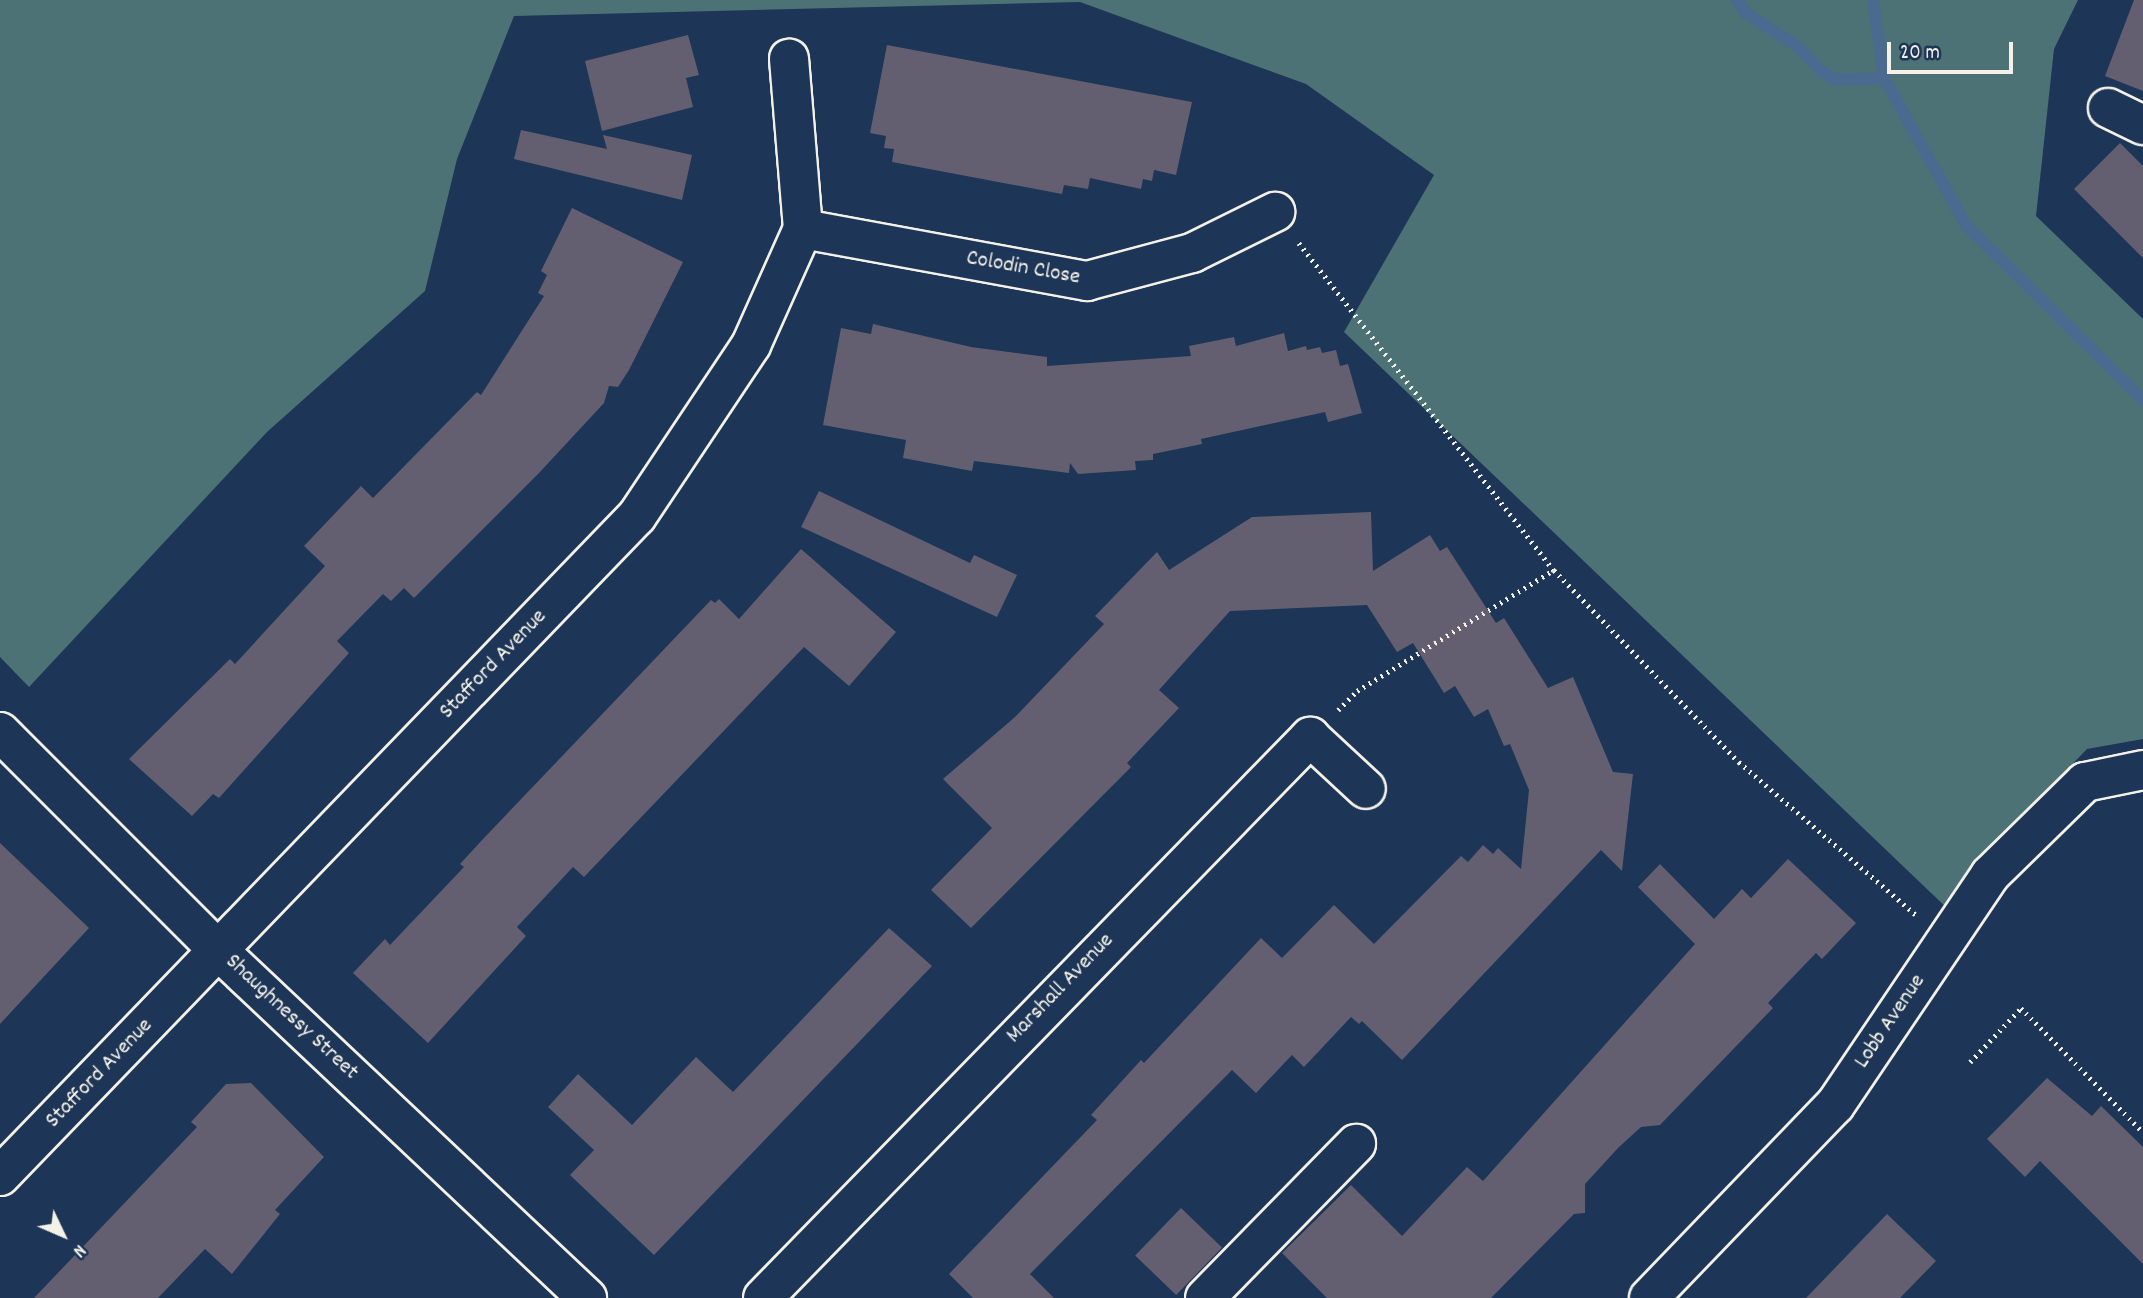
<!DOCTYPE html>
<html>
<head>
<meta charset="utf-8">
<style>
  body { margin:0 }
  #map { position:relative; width:2143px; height:1298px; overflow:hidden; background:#1d3557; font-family:Dekko,sans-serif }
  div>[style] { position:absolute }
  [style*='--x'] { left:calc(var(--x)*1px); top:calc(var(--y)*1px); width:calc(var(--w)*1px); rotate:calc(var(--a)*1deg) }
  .green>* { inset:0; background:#4c7275 }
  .stream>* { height:12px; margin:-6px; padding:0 6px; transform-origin:6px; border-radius:6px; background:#4b6a90 }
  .building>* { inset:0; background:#635f70; transform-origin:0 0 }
  .path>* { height:4.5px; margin-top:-2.25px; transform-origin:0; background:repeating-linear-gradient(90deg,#f4f1e8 0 2px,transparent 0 7px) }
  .roads { filter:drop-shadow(2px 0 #f4f1e8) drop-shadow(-2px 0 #f4f1e8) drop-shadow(0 2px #f4f1e8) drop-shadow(0 -2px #f4f1e8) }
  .minor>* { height:38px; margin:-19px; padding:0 19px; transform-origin:19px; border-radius:19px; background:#1d3557 }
  .major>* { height:38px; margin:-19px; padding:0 19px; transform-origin:19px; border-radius:19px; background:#1d3557 }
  span { translate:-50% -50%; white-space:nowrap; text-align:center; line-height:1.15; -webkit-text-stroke:5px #1d3557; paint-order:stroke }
  .street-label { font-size:23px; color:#f4f1e8 }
  .north { position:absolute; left:28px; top:1200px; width:70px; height:70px; -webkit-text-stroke:5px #1d3557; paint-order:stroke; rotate:134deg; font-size:19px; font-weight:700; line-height:28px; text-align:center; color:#f4f1e8 }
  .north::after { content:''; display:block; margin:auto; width:24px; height:32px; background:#f4f1e8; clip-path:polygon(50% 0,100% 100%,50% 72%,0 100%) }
  .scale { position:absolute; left:1887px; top:42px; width:126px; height:32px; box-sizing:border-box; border:4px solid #f4f1e8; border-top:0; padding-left:9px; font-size:21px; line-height:24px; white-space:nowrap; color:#f4f1e8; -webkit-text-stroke:5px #1d3557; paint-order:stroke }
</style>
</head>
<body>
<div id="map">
  <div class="green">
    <div style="clip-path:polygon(0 0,2078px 0,2054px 49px,2036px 216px,2143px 319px,2143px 739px,2087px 749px,1974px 866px,1951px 912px,1344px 332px,1434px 175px,1306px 84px,1080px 2px,514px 16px,457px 159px,425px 291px,267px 432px,29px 687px,0 657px)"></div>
  </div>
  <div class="stream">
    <div style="--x:1737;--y:0;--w:16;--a:55"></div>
    <div style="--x:1746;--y:13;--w:61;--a:32.9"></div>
    <div style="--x:1797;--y:46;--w:35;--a:46"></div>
    <div style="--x:1821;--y:71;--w:17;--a:31"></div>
    <div style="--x:1836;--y:80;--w:48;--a:-2.4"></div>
    <div style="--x:1884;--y:78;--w:168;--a:60.8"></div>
    <div style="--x:1966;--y:225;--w:249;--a:44.7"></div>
    <div style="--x:1873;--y:0;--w:79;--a:82"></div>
  </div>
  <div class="building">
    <div style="clip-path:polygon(2134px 0,2143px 0,2143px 91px,2105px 76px)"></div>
    <div style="clip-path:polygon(688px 35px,699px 75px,686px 78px,693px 107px,602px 131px,585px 61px)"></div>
    <div style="clip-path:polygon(887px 45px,1192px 102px,1176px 175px,1154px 170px,1152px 181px,1143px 179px,1141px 189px,1090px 178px,1088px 189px,1064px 185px,1062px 194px,892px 162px,894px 149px,884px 148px,886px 136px,870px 133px)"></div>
    <div style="clip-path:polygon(521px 130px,607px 149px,603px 135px,692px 155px,682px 200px,514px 159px)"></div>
    <div style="clip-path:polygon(2120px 143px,2143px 166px,2143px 258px,2074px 189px)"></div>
    <div style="clip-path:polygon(572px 208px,683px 262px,629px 370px,618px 387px,609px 386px,604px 403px,539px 473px,414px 598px,404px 588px,391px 601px,383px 594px,337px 641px,349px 653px,219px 798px,213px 794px,192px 816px,129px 759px,230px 659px,235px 664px,325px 566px,304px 546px,361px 486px,373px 498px,477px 392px,481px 395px,544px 296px,538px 293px,547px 275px,541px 271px)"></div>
    <div style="clip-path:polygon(873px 324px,971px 347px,1047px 357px,1047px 366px,1191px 356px,1189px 346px,1234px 337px,1236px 346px,1284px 333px,1288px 351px,1306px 346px,1307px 350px,1320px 347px,1322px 353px,1336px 350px,1340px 366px,1348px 364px,1362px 413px,1328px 422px,1325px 412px,1201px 439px,1202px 444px,1153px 454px,1153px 460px,1135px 461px,1136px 470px,1078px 474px,1070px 463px,1069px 473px,974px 461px,972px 471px,903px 458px,906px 440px,823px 425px,841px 328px,871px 334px)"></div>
    <div style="clip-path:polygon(819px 491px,970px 563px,974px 555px,1017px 575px,997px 617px,801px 527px)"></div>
    <div style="clip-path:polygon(1371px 512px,1373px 571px,1430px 535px,1440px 551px,1447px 547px,1496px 623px,1504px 618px,1548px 688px,1573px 677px,1613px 772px,1633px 774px,1622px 871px,1601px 850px,1402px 1060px,1362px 1021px,1359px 1024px,1351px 1017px,1304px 1067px,1292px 1055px,1256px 1093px,1232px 1070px,1030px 1274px,1054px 1298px,973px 1298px,949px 1274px,1097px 1120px,1091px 1115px,1141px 1060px,1144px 1063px,1261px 938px,1282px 958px,1334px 905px,1374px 944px,1461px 856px,1468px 862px,1483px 845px,1493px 854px,1498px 848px,1521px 869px,1529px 790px,1510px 744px,1504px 746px,1488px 709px,1474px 717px,1455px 686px,1444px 693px,1413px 643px,1397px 652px,1367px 605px,1230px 611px,1159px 690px,1179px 708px,1127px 763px,1131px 767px,971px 928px,931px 890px,992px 828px,943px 779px,1015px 717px,1104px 624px,1095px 616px,1157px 552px,1169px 570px,1252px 517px)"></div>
    <div style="clip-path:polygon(801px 549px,896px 632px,849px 686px,804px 647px,584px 877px,573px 867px,517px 927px,526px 936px,428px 1043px,353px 973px,385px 939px,390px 945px,464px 867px,460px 864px,484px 838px,711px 600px,715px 603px,719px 599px,739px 619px)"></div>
    <div style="clip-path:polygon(0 843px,89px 928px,0 1024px)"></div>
    <div style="clip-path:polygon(1788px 859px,1856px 923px,1822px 959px,1816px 953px,1768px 1003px,1773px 1008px,1660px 1125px,1641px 1127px,1618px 1148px,1585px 1184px,1585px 1213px,1574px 1214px,1491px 1298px,1327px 1298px,1282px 1253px,1351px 1185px,1402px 1236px,1467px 1167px,1483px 1181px,1695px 944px,1638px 887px,1660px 864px,1714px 919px,1742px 889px,1751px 898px)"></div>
    <div style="clip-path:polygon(889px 928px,932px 966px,654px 1255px,570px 1175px,594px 1150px,548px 1107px,578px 1074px,632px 1125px,696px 1057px,733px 1092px)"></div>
    <div style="clip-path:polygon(2047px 1078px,2092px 1116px,2101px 1106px,2143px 1147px,2143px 1264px,2040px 1161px,2025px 1177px,1987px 1139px)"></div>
    <div style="clip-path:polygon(251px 1083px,324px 1157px,275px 1210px,280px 1214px,232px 1274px,205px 1249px,158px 1298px,34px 1298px,197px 1127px,191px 1122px,226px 1084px)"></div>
    <div style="left:1181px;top:1208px;width:57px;height:66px;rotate:44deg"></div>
    <div style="clip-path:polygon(1887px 1214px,1936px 1261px,1900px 1298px,1806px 1298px)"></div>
  </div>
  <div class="path">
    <div style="--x:1299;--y:243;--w:415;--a:52.1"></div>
    <div style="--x:1554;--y:570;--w:267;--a:46.1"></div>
    <div style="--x:1739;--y:762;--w:234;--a:40.8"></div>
    <div style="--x:1338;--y:710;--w:27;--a:-45"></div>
    <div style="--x:1357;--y:691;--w:231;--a:-31.6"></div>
    <div style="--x:1970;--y:1062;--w:74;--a:-46.6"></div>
    <div style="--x:2021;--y:1008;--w:174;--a:45.5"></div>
  </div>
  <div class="roads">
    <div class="minor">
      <div style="--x:2108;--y:108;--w:39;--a:26"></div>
      <div style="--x:803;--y:229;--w:289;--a:10.4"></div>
      <div style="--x:1087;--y:281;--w:109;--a:-14.9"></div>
      <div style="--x:1192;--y:253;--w:93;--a:-26.3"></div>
      <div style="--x:0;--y:1176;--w:917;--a:-46.02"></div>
      <div style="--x:637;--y:516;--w:206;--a:-56.3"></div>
      <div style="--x:751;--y:345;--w:127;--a:-65.9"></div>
      <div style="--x:803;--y:229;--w:171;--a:-94.7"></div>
      <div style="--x:763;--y:1298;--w:784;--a:-45.72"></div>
      <div style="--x:1310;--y:737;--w:76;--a:42.9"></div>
      <div style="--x:1205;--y:1298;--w:216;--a:-45.6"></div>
      <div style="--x:1649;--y:1298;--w:268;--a:-46.1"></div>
      <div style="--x:1835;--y:1105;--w:277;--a:-56"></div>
      <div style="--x:1990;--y:875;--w:133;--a:-44.4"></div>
      <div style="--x:2085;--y:782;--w:59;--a:-11.7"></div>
    </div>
    <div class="major">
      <div style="--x:0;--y:732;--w:310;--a:45"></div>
      <div style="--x:219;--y:951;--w:506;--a:43.32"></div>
    </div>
  </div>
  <div class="street-label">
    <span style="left:1023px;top:269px;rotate:10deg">Colodin Close</span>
    <span style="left:494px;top:665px;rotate:-46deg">Stafford Avenue</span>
    <span style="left:1061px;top:989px;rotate:-46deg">Marshall Avenue</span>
    <span style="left:291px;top:1018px;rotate:43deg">Shaughnessy Street</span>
    <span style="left:1891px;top:1022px;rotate:-56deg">Lobb Avenue</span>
    <span style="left:100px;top:1074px;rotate:-46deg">Stafford Avenue</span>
  </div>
  <div class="north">N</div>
  <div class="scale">20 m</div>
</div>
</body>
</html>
